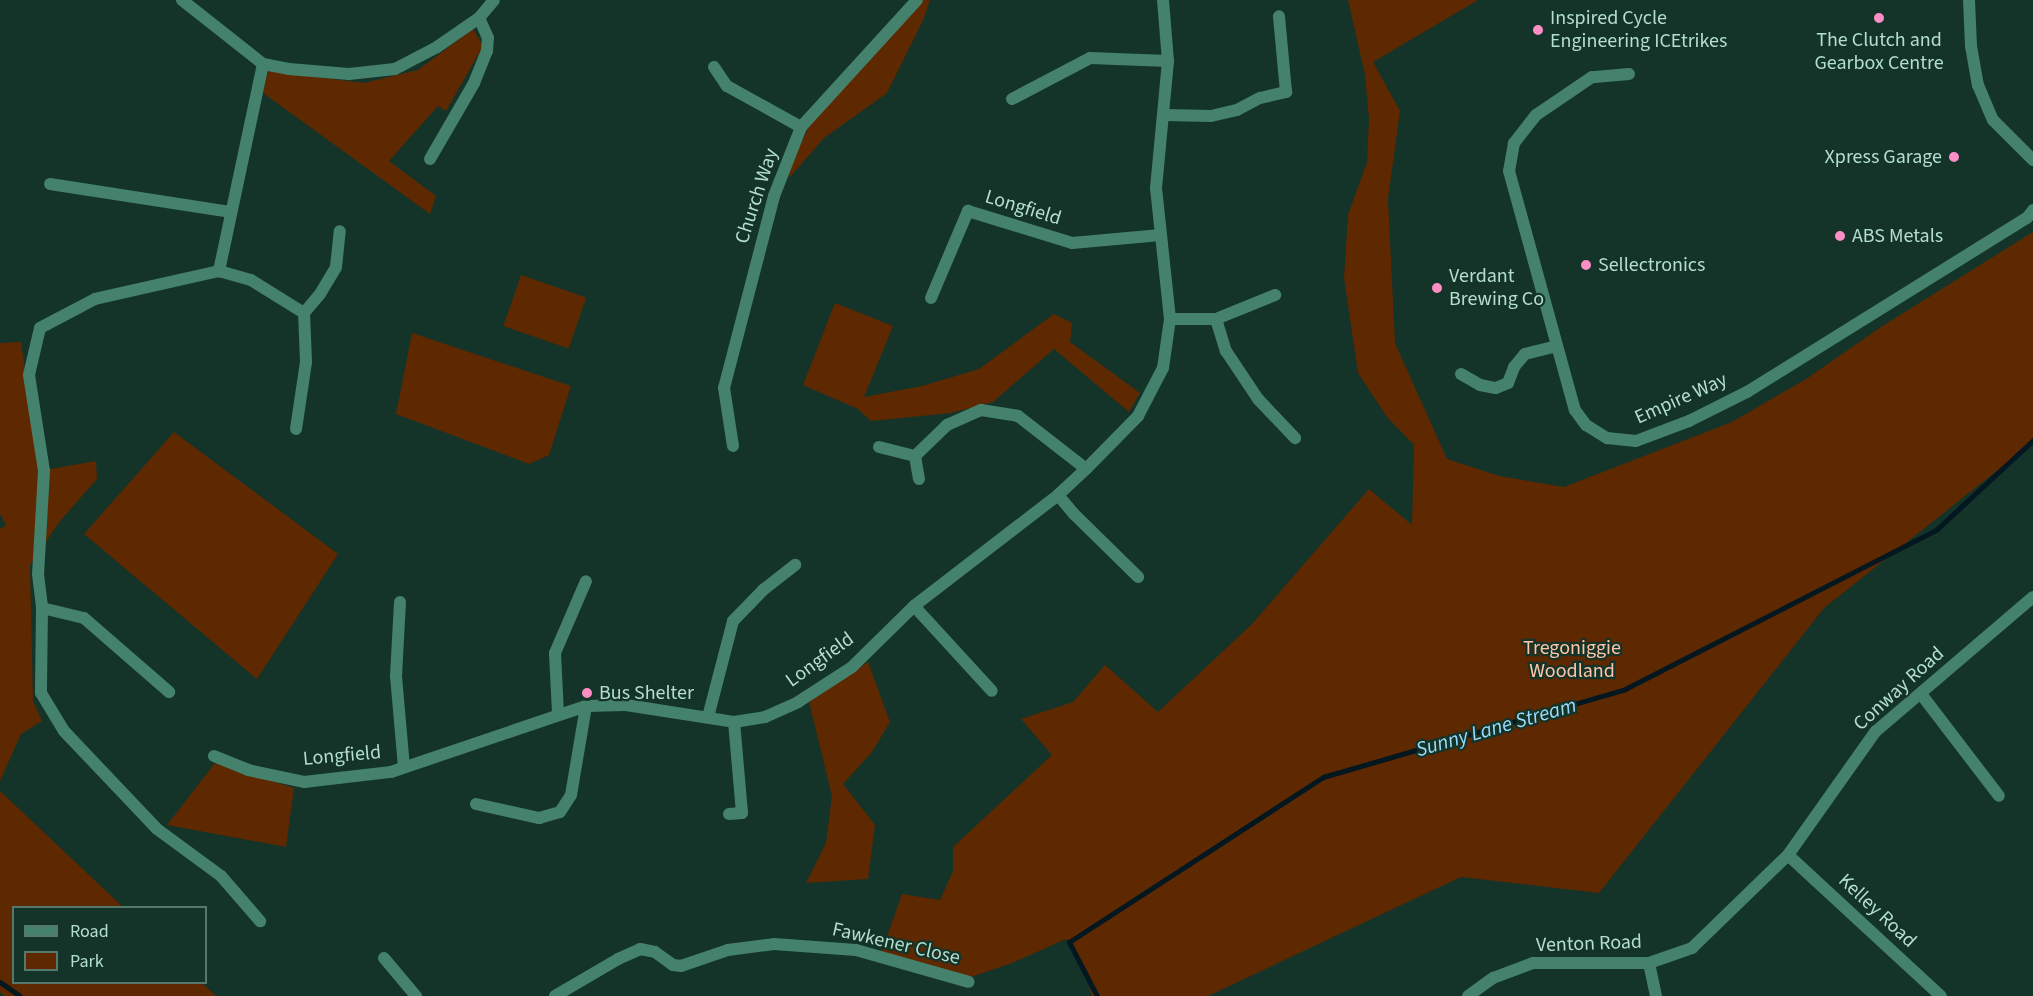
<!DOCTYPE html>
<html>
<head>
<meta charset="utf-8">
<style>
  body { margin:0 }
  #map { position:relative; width:2033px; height:996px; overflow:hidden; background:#143329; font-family:"Source Sans 3",sans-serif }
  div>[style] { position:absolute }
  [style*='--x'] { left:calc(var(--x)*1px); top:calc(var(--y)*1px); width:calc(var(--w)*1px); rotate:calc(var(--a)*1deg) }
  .green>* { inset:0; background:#5e2800; transform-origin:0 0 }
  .stream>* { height:5px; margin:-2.5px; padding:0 2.5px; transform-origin:2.5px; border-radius:2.5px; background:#031720 }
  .street>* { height:12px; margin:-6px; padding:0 6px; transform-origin:6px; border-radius:6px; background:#44826d }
  .dots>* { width:16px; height:16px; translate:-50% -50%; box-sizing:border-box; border:3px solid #143329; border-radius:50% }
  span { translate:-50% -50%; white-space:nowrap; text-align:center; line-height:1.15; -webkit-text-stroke:4.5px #143329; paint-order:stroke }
  .poi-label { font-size:20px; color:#b3dfce }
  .left { translate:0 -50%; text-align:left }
  .right { translate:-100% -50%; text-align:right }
  .street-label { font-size:20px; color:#b3dfce }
  .park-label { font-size:20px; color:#ffc5a7 }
  .water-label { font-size:21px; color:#9cdcfb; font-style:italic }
  .legend { position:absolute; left:12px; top:906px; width:195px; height:78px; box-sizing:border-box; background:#143329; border:2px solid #54786b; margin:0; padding:8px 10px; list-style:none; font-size:18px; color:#b3dfce }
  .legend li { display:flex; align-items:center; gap:12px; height:30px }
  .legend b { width:30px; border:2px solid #54786b }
</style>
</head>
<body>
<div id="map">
  <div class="green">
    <div style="clip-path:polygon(922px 0,930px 0,924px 18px,887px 93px,824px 138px,790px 177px,787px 174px,810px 124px)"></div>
    <div style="clip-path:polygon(1348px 0,1478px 0,1373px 62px,1400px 111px,1388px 199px,1395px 343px,1447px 459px,1499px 476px,1564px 487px,1732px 422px,1806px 379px,1881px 327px,2033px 232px,2033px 442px,1824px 608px,1599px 893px,1461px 877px,1208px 996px,1092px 996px,1087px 978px,1066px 939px,1012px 963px,968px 978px,880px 956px,902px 894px,940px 900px,953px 871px,953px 847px,1052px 755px,1021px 719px,1073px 702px,1105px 665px,1158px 712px,1252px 624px,1369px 489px,1412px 525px,1414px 445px,1387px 417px,1358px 373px,1344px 278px,1348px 215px,1367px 162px,1369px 119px,1365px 75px)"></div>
    <div style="clip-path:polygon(473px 29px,483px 46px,446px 111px,438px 106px,389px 161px,436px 196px,430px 214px,263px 93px,268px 71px,364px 83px,418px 70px)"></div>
    <div style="left:521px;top:275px;width:69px;height:54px;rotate:19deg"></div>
    <div style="clip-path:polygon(835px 303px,893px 326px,864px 397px,922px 386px,979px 369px,1054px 314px,1072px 323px,1070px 342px,1140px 393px,1129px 412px,1054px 349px,993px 402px,951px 413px,871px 421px,858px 409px,803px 385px)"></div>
    <div style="clip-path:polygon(412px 333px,571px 386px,549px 455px,529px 464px,396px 414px)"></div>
    <div style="clip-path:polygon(21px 342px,39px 471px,96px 461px,97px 479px,60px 521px,30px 565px,33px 701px,42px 721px,21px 734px,0 781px,0 529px,6px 525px,0 514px,0 343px)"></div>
    <div style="clip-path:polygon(174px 432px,338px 554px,257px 679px,84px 534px)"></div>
    <div style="clip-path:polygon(868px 662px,890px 722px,872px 752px,843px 784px,875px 825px,868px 879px,806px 883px,826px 843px,832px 796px,809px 702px)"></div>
    <div style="clip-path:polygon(215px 763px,294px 788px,286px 847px,167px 825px)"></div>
    <div style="clip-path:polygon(0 791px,123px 907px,14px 908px,14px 982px,202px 983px,216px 996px,4px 996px,0 992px)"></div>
  </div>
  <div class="stream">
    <div style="--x:0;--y:982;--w:24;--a:35"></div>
    <div style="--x:1097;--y:996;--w:61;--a:-117.4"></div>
    <div style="--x:1069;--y:942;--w:303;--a:-33"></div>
    <div style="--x:1323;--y:777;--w:315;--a:-16.2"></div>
    <div style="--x:1625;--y:689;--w:351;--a:-27.1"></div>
    <div style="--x:1937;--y:529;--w:131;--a:-42.8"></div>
  </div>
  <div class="street">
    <div style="--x:182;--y:0;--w:103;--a:38.3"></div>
    <div style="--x:263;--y:64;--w:26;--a:11"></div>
    <div style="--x:289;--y:69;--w:60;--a:4.8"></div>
    <div style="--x:349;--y:74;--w:46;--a:-6.2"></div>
    <div style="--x:395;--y:69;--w:47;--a:-27.6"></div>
    <div style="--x:437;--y:47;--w:51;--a:-34.6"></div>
    <div style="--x:479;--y:18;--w:23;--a:-50"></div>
    <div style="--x:1969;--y:0;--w:46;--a:87.5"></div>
    <div style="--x:1971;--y:46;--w:40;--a:80"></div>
    <div style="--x:1978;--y:85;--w:38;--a:67"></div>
    <div style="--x:1993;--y:120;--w:57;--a:45"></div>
    <div style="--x:263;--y:64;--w:212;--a:102"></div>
    <div style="--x:219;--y:271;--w:33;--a:16"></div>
    <div style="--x:251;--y:280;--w:62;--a:31.9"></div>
    <div style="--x:714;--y:67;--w:23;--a:56"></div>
    <div style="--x:727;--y:86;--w:85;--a:29"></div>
    <div style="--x:1629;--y:74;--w:37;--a:175"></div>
    <div style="--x:1592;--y:77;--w:68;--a:145.8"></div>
    <div style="--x:1536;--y:115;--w:36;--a:128"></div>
    <div style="--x:1514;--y:143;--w:28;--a:100"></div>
    <div style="--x:1509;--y:171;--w:248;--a:74.6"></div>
    <div style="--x:1575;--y:410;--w:19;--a:54"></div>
    <div style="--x:1586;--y:425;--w:25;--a:32"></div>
    <div style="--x:1607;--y:438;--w:29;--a:6"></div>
    <div style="--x:1636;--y:441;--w:57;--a:-20.7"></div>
    <div style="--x:1689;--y:421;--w:65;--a:-26.6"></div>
    <div style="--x:1747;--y:392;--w:330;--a:-31.9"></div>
    <div style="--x:2027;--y:218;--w:10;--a:-53"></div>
    <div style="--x:1012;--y:99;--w:88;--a:-27.7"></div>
    <div style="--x:1090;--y:58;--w:78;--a:2.2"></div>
    <div style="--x:1165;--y:115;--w:46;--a:1.2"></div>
    <div style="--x:1211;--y:116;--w:27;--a:-13"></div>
    <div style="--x:1237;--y:110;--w:26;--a:-28"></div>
    <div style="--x:1260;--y:98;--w:27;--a:-13"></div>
    <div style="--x:1286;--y:92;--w:76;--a:-95.3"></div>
    <div style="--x:430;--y:159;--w:88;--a:-59.9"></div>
    <div style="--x:474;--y:83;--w:35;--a:-68"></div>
    <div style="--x:487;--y:51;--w:13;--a:-86"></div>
    <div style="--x:488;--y:38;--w:22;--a:-114"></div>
    <div style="--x:50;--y:184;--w:182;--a:8.8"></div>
    <div style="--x:219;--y:271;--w:127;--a:167.3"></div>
    <div style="--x:95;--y:299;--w:62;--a:152.2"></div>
    <div style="--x:40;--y:328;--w:48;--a:103.2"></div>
    <div style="--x:29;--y:375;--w:97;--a:81.1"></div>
    <div style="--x:44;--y:471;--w:103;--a:93.3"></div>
    <div style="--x:38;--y:574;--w:34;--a:83"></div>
    <div style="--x:42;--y:608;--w:85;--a:90.7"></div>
    <div style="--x:41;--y:693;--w:44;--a:58.8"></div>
    <div style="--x:64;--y:731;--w:135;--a:46.5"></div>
    <div style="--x:157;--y:829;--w:79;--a:36.3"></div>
    <div style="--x:221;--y:876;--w:60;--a:49.1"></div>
    <div style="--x:931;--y:298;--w:95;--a:-67"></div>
    <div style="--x:968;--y:211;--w:109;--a:17.1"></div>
    <div style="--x:1072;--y:243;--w:89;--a:-5.1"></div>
    <div style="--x:1170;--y:319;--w:46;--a:0"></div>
    <div style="--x:1216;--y:319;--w:64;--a:-22.1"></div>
    <div style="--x:1216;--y:319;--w:34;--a:73"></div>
    <div style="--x:1226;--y:351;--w:58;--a:56.3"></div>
    <div style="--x:1258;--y:399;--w:54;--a:46.5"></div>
    <div style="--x:1461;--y:374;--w:22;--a:30"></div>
    <div style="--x:1480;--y:385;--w:16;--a:11"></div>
    <div style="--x:1496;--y:388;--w:13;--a:-23"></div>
    <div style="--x:1508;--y:383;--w:17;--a:-69"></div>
    <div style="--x:1514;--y:367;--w:17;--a:-50"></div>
    <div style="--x:1525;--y:354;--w:33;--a:-14"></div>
    <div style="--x:296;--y:429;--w:68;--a:-81.5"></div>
    <div style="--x:306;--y:362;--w:49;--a:-92.3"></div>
    <div style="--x:304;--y:313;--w:25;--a:-50"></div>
    <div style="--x:320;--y:294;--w:31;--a:-59"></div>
    <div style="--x:336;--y:267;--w:36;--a:-84"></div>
    <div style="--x:733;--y:446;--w:59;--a:-98.8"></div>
    <div style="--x:724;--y:388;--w:198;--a:-75.4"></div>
    <div style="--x:774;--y:196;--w:74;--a:-68.6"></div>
    <div style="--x:801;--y:127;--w:172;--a:-47.6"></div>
    <div style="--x:879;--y:447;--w:37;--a:14"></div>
    <div style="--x:919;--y:479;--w:23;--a:-100"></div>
    <div style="--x:915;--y:456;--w:45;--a:-44.1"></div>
    <div style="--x:947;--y:425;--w:37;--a:-24"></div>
    <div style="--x:981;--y:410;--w:37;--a:9"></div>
    <div style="--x:1018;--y:416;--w:86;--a:37.9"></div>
    <div style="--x:1058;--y:495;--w:25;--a:50"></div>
    <div style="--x:1074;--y:514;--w:90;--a:44.5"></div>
    <div style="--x:400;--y:602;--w:74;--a:93.1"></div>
    <div style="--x:396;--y:676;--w:91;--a:85"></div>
    <div style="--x:914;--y:606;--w:115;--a:47.5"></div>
    <div style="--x:42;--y:608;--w:43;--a:13.4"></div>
    <div style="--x:84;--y:618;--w:113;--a:41"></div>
    <div style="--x:1921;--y:694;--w:128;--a:52.6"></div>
    <div style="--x:558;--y:713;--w:60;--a:-92.9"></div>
    <div style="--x:555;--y:653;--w:78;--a:-66.7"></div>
    <div style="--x:708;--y:717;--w:99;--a:-75.4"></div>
    <div style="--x:733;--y:621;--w:43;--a:-45.9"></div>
    <div style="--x:763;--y:590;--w:41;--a:-38"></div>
    <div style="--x:214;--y:756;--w:37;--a:22"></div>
    <div style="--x:248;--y:770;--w:57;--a:12.1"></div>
    <div style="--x:304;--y:782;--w:88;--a:-6.6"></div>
    <div style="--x:391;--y:772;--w:206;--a:-18.7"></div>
    <div style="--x:586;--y:706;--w:40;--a:-1.4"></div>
    <div style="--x:626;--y:705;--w:109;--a:8.9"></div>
    <div style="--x:734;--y:722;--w:31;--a:-9"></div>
    <div style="--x:765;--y:717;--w:36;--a:-24"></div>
    <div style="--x:798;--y:702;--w:64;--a:-32.9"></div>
    <div style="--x:852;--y:667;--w:87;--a:-44.5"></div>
    <div style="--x:914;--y:606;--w:182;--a:-37.6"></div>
    <div style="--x:1058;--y:495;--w:38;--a:-43"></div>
    <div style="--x:1086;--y:469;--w:74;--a:-45.5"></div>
    <div style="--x:1138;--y:416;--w:54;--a:-62.5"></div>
    <div style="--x:1163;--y:368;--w:49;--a:-81.9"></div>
    <div style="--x:1170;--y:319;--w:132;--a:-96.1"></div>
    <div style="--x:1156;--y:188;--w:128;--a:-84.6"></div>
    <div style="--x:1168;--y:61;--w:61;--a:-94.7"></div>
    <div style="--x:476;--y:804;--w:65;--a:12.5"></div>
    <div style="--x:539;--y:818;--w:22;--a:-16"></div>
    <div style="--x:560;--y:812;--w:20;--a:-57"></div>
    <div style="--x:571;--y:795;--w:90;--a:-80.4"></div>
    <div style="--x:729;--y:814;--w:13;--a:-4"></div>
    <div style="--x:742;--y:813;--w:91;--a:-95"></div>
    <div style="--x:1788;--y:855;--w:208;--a:42.7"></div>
    <div style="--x:384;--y:958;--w:50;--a:49.9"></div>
    <div style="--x:1649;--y:963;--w:34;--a:78"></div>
    <div style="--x:555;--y:996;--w:73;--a:-30.4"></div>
    <div style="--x:618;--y:959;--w:24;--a:-24"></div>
    <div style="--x:640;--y:949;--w:15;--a:11"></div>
    <div style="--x:655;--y:952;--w:22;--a:36"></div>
    <div style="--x:673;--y:965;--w:8;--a:7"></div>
    <div style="--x:681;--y:966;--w:50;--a:-18.8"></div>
    <div style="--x:728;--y:950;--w:46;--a:-7.4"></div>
    <div style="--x:774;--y:944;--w:82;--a:4.2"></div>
    <div style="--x:856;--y:950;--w:117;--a:15.8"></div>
    <div style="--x:1468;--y:996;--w:31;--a:-36"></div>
    <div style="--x:1493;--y:978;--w:43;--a:-20.6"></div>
    <div style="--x:1533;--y:963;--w:116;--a:0"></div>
    <div style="--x:1649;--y:963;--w:46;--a:-19.2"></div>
    <div style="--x:1692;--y:948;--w:134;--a:-44.1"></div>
    <div style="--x:1788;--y:855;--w:151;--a:-54.7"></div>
    <div style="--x:1875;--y:732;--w:208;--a:-40.5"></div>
  </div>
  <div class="dots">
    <div style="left:1879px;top:18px;background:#fb8fc5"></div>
    <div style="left:1538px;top:30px;background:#fb8fc5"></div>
    <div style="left:1954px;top:157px;background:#fb8fc5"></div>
    <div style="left:1840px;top:236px;background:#fb8fc5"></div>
    <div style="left:1586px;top:265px;background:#fb8fc5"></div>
    <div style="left:1437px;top:288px;background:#fb8fc5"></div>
    <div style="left:587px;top:693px;background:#fb8fc5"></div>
  </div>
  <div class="poi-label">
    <span class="left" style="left:1550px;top:30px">Inspired Cycle<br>Engineering ICEtrikes</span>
    <span style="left:1879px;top:52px">The Clutch and<br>Gearbox Centre</span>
    <span class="right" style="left:1942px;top:157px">Xpress Garage</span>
    <span class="left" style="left:1852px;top:236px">ABS Metals</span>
    <span class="left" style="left:1598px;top:265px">Sellectronics</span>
    <span class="left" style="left:1449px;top:288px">Verdant<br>Brewing Co</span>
    <span class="left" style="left:599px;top:693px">Bus Shelter</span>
  </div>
  <div class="street-label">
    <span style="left:757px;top:196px;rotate:-72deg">Church Way</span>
    <span style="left:1023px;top:208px;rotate:17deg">Longfield</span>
    <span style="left:1681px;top:399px;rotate:-24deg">Empire Way</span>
    <span style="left:820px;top:660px;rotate:-36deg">Longfield</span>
    <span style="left:1899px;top:689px;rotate:-42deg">Conway Road</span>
    <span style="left:342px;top:756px;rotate:-5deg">Longfield</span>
    <span style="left:1877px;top:911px;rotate:43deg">Kelley Road</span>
    <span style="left:896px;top:944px;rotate:13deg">Fawkener Close</span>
    <span style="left:1589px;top:944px;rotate:-2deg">Venton Road</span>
  </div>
  <div class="park-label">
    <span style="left:1572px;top:660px">Tregoniggie<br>Woodland</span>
  </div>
  <div class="water-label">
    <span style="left:1496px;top:727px;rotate:-16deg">Sunny Lane Stream</span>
  </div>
  <ul class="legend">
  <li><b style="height:8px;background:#44826d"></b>Road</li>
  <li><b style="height:16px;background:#5e2800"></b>Park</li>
  </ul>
</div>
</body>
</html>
